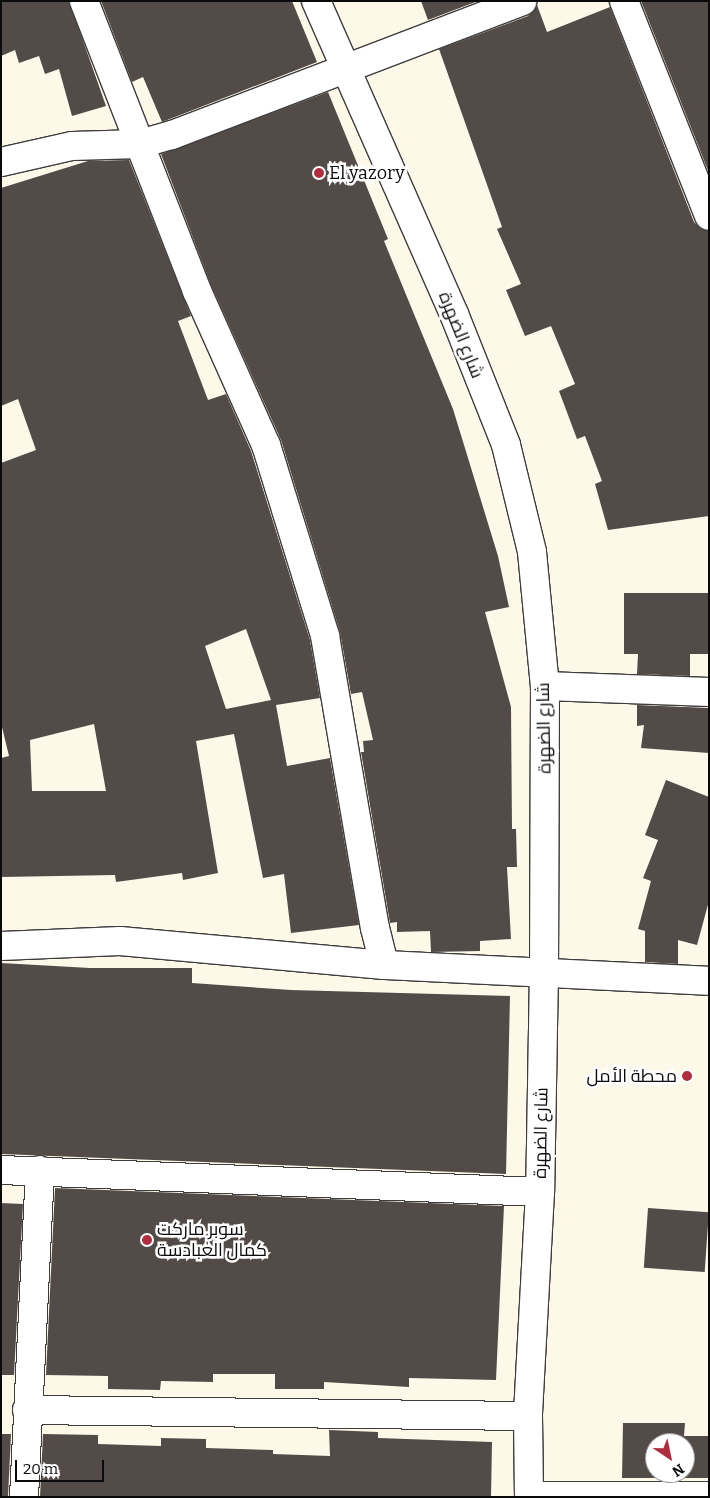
<!DOCTYPE html>
<html>
<head>
<meta charset="utf-8">
<style>
  body { margin:0 }
  #map { position:relative; width:710px; height:1498px; overflow:hidden; background:#fef8e9; font-family:Bitter,Cairo,serif }
  div>[style] { position:absolute }
  [style*='--x'] { left:calc(var(--x)*1px); top:calc(var(--y)*1px); width:calc(var(--w)*1px); rotate:calc(var(--a)*1deg) }
  .building>* { inset:0; background:#524b48; transform-origin:0 0 }
  .roads { filter:drop-shadow(1px 0 #3d3d3d) drop-shadow(-1px 0 #3d3d3d) drop-shadow(0 1px #3d3d3d) drop-shadow(0 -1px #3d3d3d) }
  .minor>* { height:28px; margin:-14px; padding:0 14px; transform-origin:14px; border-radius:14px; background:#fff }
  .dots>* { width:14px; height:14px; translate:-50% -50%; box-sizing:border-box; border:2px solid #fff; border-radius:50% }
  span { translate:-50% -50%; white-space:nowrap; text-align:center; line-height:1.15; -webkit-text-stroke:5px #fff; paint-order:stroke }
  .poi-label { font-size:18px; color:#0a0a0a }
  .left { translate:0 -50%; text-align:left }
  .right { translate:-100% -50%; text-align:right }
  .street-label { font-size:18px; color:#0a0a0a }
  .frame { position:absolute; inset:0; border:2px solid #0a0a0a; pointer-events:none }
  .north { position:absolute; left:645px; top:1433px; width:50px; height:50px; box-sizing:border-box; background:#fff; border:1px solid #9d9d9d; border-radius:50%; rotate:146deg; font-size:14px; font-weight:700; line-height:20px; text-align:center; color:#0a0a0a }
  .north::after { content:''; display:block; margin:auto; width:18px; height:22px; background:#b02d3f; clip-path:polygon(50% 0,100% 100%,50% 72%,0 100%) }
  .scale { position:absolute; left:15px; top:1460px; width:89px; height:22px; box-sizing:border-box; border:2px solid #0a0a0a; border-top:0; padding-left:6px; font-size:15px; line-height:18px; white-space:nowrap; color:#0a0a0a; -webkit-text-stroke:4px #fff; paint-order:stroke }
</style>
</head>
<body>
<div id="map">
  <div class="building">
    <div style="clip-path:polygon(1px 1px,69px 1px,106px 106px,72px 116px,59px 69px,45px 74px,39px 56px,19px 63px,15px 50px,1px 56px)"></div>
    <div style="clip-path:polygon(101px 1px,292px 1px,317px 62px,162px 122px,143px 77px,132px 82px)"></div>
    <div style="clip-path:polygon(421px 1px,478px 1px,428px 20px)"></div>
    <div style="clip-path:polygon(641px 1px,709px 1px,709px 173px)"></div>
    <div style="clip-path:polygon(537px 5px,547px 32px,610px 7px,694px 222px,700px 228px,709px 231px,709px 516px,608px 530px,595px 484px,602px 481px,585px 436px,577px 439px,559px 391px,575px 384px,551px 326px,525px 336px,506px 290px,521px 284px,497px 229px,502px 227px,439px 49px,528px 16px)"></div>
    <div style="clip-path:polygon(328px 92px,388px 239px,384px 241px,453px 409px,498px 556px,509px 607px,485px 612px,511px 707px,512px 829px,516px 829px,517px 867px,507px 867px,511px 939px,480px 941px,480px 951px,431px 952px,430px 931px,397px 932px,397px 922px,390px 923px,361px 752px,364px 752px,363px 741px,373px 740px,362px 692px,351px 694px,340px 632px,281px 440px,211px 285px,161px 154px)"></div>
    <div style="clip-path:polygon(evenodd,129px 160px,191px 316px,178px 321px,208px 400px,226px 394px,251px 451px,310px 640px,320px 698px,276px 705px,287px 766px,330px 758px,359px 925px,291px 933px,284px 874px,263px 878px,234px 734px,196px 741px,218px 873px,183px 880px,182px 873px,116px 882px,115px 875px,1px 877px,1px 758px,9px 756px,1px 723px,1px 463px,36px 450px,18px 399px,1px 406px,1px 188px,88px 161px,129px 160px,246px 629px,271px 700px,226px 709px,205px 646px,246px 629px,129px 160px,94px 724px,106px 791px,32px 791px,30px 740px,94px 724px)"></div>
    <div style="clip-path:polygon(624px 593px,709px 593px,709px 654px,690px 654px,690px 676px,637px 674px,638px 654px,624px 654px)"></div>
    <div style="clip-path:polygon(637px 705px,709px 708px,709px 753px,641px 748px,644px 725px,637px 726px)"></div>
    <div style="clip-path:polygon(666px 780px,709px 797px,709px 901px,697px 945px,678px 940px,678px 964px,645px 962px,645px 931px,638px 929px,651px 881px,643px 878px,658px 840px,645px 835px)"></div>
    <div style="clip-path:polygon(1px 963px,90px 968px,192px 968px,192px 983px,291px 990px,510px 996px,506px 1174px,1px 1154px)"></div>
    <div style="clip-path:polygon(55px 1188px,504px 1206px,496px 1380px,409px 1378px,409px 1387px,324px 1382px,324px 1389px,275px 1389px,275px 1374px,213px 1374px,213px 1382px,161px 1381px,160px 1390px,108px 1389px,108px 1376px,46px 1375px)"></div>
    <div style="clip-path:polygon(1px 1203px,23px 1204px,14px 1375px,1px 1375px)"></div>
    <div style="left:648px;top:1208px;width:61px;height:60px;rotate:4deg"></div>
    <div style="clip-path:polygon(evenodd,623px 1423px,685px 1423px,684px 1436px,709px 1436px,709px 1478px,622px 1478px,623px 1423px,655px 1443px,685px 1443px,685px 1473px,655px 1473px,655px 1443px)"></div>
    <div style="clip-path:polygon(329px 1430px,378px 1432px,378px 1438px,492px 1442px,491px 1497px,40px 1497px,43px 1434px,98px 1435px,98px 1444px,161px 1446px,161px 1438px,206px 1439px,206px 1448px,273px 1450px,273px 1454px,330px 1456px)"></div>
    <div style="clip-path:polygon(1px 1434px,11px 1434px,8px 1497px,1px 1497px)"></div>
  </div>
  <div class="roads">
    <div class="minor">
      <div style="--x:84;--y:1;--w:311;--a:68.7"></div>
      <div style="--x:197;--y:291;--w:169;--a:65.9"></div>
      <div style="--x:266;--y:445;--w:200;--a:72.8"></div>
      <div style="--x:325;--y:636;--w:296;--a:80.3"></div>
      <div style="--x:375;--y:928;--w:38;--a:76"></div>
      <div style="--x:316;--y:1;--w:342;--a:66.2"></div>
      <div style="--x:454;--y:314;--w:141;--a:68.3"></div>
      <div style="--x:506;--y:445;--w:110;--a:76.3"></div>
      <div style="--x:532;--y:552;--w:135;--a:84.5"></div>
      <div style="--x:545;--y:686;--w:285;--a:90.2"></div>
      <div style="--x:544;--y:971;--w:221;--a:91"></div>
      <div style="--x:540;--y:1192;--w:224;--a:93.1"></div>
      <div style="--x:528;--y:1416;--w:81;--a:89.3"></div>
      <div style="--x:624;--y:1;--w:231;--a:68.4"></div>
      <div style="--x:1;--y:162;--w:73;--a:-12.7"></div>
      <div style="--x:72;--y:146;--w:68;--a:-1.7"></div>
      <div style="--x:140;--y:144;--w:33;--a:-16"></div>
      <div style="--x:172;--y:135;--w:375;--a:-20.9"></div>
      <div style="--x:545;--y:686;--w:164;--a:2.1"></div>
      <div style="--x:1;--y:946;--w:119;--a:-2.4"></div>
      <div style="--x:120;--y:941;--w:265;--a:5.2"></div>
      <div style="--x:384;--y:965;--w:325;--a:2.8"></div>
      <div style="--x:1;--y:1170;--w:539;--a:2.34"></div>
      <div style="--x:27;--y:1410;--w:501;--a:0.69"></div>
      <div style="--x:529;--y:1496;--w:180;--a:0"></div>
      <div style="--x:24;--y:1497;--w:327;--a:-87.2"></div>
    </div>
  </div>
  <div class="dots">
    <div style="left:319px;top:173px;background:#b02d3f"></div>
    <div style="left:687px;top:1076px;background:#b02d3f"></div>
    <div style="left:147px;top:1240px;background:#b02d3f"></div>
  </div>
  <div class="poi-label">
    <span class="left" style="left:329px;top:173px">El yazory</span>
    <span class="right" style="left:677px;top:1076px">محطة الأمل</span>
    <span class="left" style="left:157px;top:1240px">سوبر ماركت<br>كمال العبادسة</span>
  </div>
  <div class="street-label">
    <span style="left:461px;top:335px;rotate:68deg">شارع الضهرة</span>
    <span style="left:544px;top:728px;rotate:-91deg">شارع الضهرة</span>
    <span style="left:541px;top:1133px;rotate:-89deg">شارع الضهرة</span>
  </div>
  <div class="frame"></div>
  <div class="north">N</div>
  <div class="scale">20 m</div>
</div>
</body>
</html>
